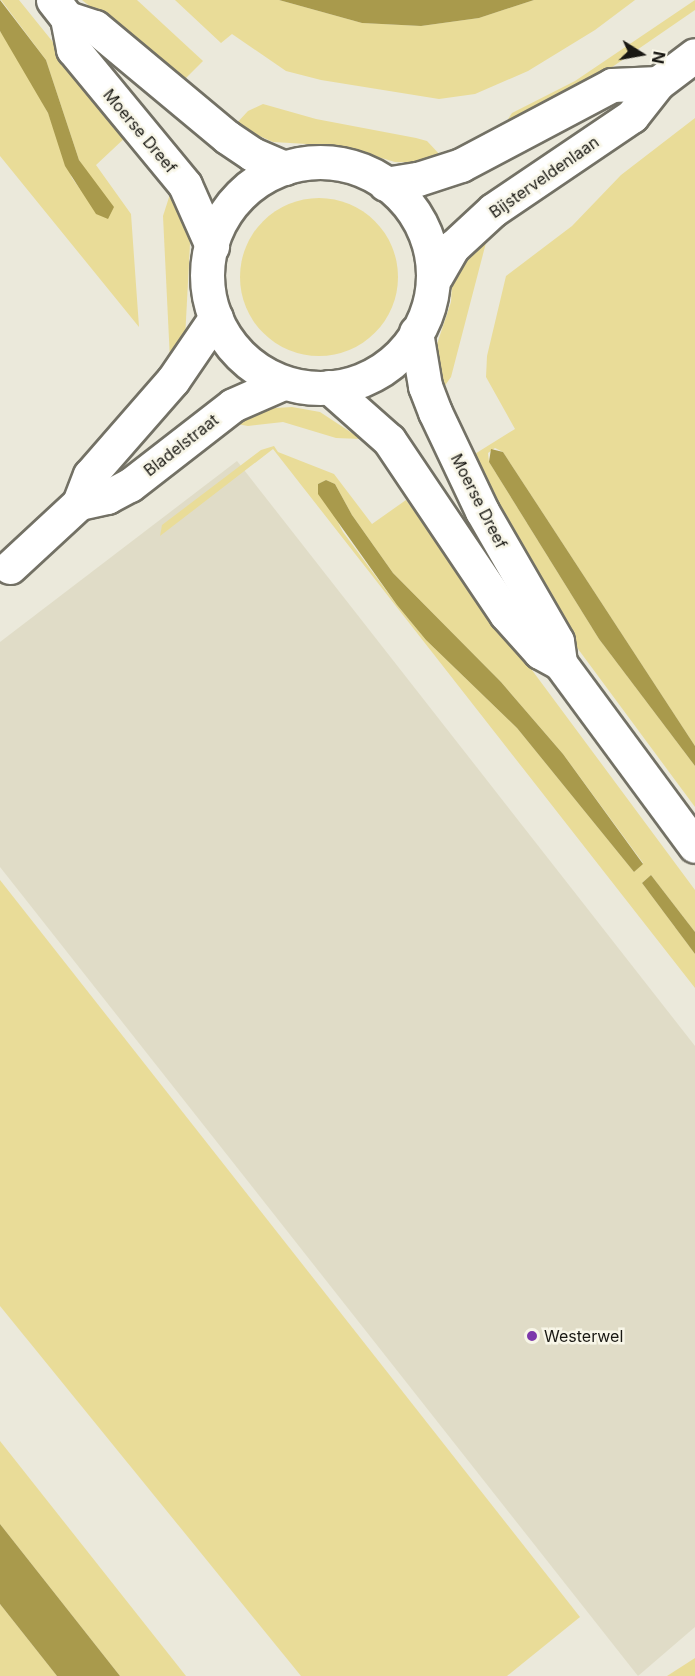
<!DOCTYPE html>
<html>
<head>
<meta charset="utf-8">
<style>
  body { margin:0 }
  #map { position:relative; width:695px; height:1676px; overflow:hidden; background:#ebe9db; font-family:Inter,sans-serif }
  div>[style] { position:absolute }
  [style*='--x'] { left:calc(var(--x)*1px); top:calc(var(--y)*1px); width:calc(var(--w)*1px); rotate:calc(var(--a)*1deg) }
  .built>* { inset:0; background:#e0dcc7 }
  .green>* { inset:0; background:#e9dc98 }
  .round { border-radius:50% }
  .water>* { inset:0; background:#a99a4c }
  .roads { filter:drop-shadow(2px 0 #737165) drop-shadow(-2px 0 #737165) drop-shadow(0 2px #737165) drop-shadow(0 -2px #737165) }
  .minor>* { height:33px; margin:-16.5px; padding:0 16.5px; transform-origin:16.5px; border-radius:16.5px; background:#fff }
  .tertiary>* { height:33px; margin:-16.5px; padding:0 16.5px; transform-origin:16.5px; border-radius:16.5px; background:#fff }
  .tertiary>.ring { margin:-16.5px; padding:0; box-sizing:content-box; background:none; border:33px solid #fff; border-radius:50% }
  .dots>* { width:16px; height:16px; translate:-50% -50%; box-sizing:border-box; border:3px solid #f8f6e8; border-radius:50% }
  span { translate:-50% -50%; white-space:nowrap; text-align:center; line-height:1.15; -webkit-text-stroke:5px #f8f6e8; paint-order:stroke }
  .street-label { font-size:16px; color:#191813 }
  .poi-label { font-size:16px; color:#191813 }
  .left { translate:0 -50%; text-align:left }
  .north { position:absolute; left:611px; top:24px; width:60px; height:60px; -webkit-text-stroke:4px #f8f6e8; paint-order:stroke; rotate:101deg; font-size:16px; font-weight:700; line-height:24px; text-align:center; color:#191813 }
  .north::after { content:''; display:block; margin:auto; width:21px; height:27px; background:#191813; clip-path:polygon(50% 0,100% 100%,50% 72%,0 100%) }
</style>
</head>
<body>
<div id="map">
  <div class="built">
    <div style="clip-path:polygon(237px 461px,695px 1046px,695px 1627px,638px 1676px,0 867px,0 642px)"></div>
  </div>
  <div class="green">
    <div style="clip-path:polygon(1px 0,19px 0,128px 135px,96px 165px,131px 214px,139px 327px,0 156px,0 31px,16px 53px,48px 113px,72px 178px,80px 189px,92px 180px,79px 160px,46px 60px)"></div>
    <div style="clip-path:polygon(82px 0,137px 0,203px 61px,183px 81px)"></div>
    <div style="clip-path:polygon(175px 0,279px 0,362px 23px,421px 26px,479px 18px,534px 0,635px 0,595px 30px,528px 71px,475px 94px,439px 99px,321px 80px,286px 71px,232px 34px,221px 43px)"></div>
    <div style="clip-path:polygon(695px 0,695px 10px,586px 85px,511px 122px,508px 119px,512px 113px,575px 81px)"></div>
    <div style="clip-path:polygon(263px 104px,316px 119px,416px 138px,427px 141px,442px 157px,422px 163px,395px 162px,341px 146px,273px 142px,235px 125px,248px 111px)"></div>
    <div style="clip-path:polygon(695px 118px,695px 746px,503px 452px,495px 448px,488px 453px,489px 462px,599px 639px,695px 766px,695px 807px,547px 607px,470px 457px,515px 429px,486px 377px,487px 356px,506px 276px,572px 226px,621px 175px)"></div>
    <div style="clip-path:polygon(172px 188px,188px 222px,190px 244px,185px 339px,170px 360px,163px 216px)"></div>
    <div class="round" style="left:240px;top:198px;width:158px;height:158px"></div>
    <div style="clip-path:polygon(488px 235px,451px 377px,441px 391px,435px 366px,436px 347px,451px 302px,452px 282px,466px 258px)"></div>
    <div style="clip-path:polygon(292px 407px,320px 412px,361px 439px,336px 438px,283px 422px,248px 426px,231px 423px,259px 409px)"></div>
    <div style="clip-path:polygon(evenodd,274px 446px,278px 452px,334px 474px,372px 524px,406px 500px,695px 890px,695px 932px,651px 875px,642px 883px,695px 954px,695px 988px,273px 449px,160px 536px,162px 525px,261px 450px,274px 446px,326px 480px,335px 484px,352px 515px,393px 573px,501px 682px,563px 754px,643px 863px,634px 872px,517px 728px,426px 640px,397px 605px,343px 532px,318px 484px,326px 480px)"></div>
    <div style="clip-path:polygon(0 880px,580px 1617px,507px 1676px,301px 1676px,0 1306px)"></div>
    <div style="clip-path:polygon(0 1441px,186px 1676px,120px 1676px,0 1524px)"></div>
    <div style="clip-path:polygon(0 1604px,57px 1676px,0 1676px)"></div>
    <div style="clip-path:polygon(695px 1658px,695px 1676px,667px 1676px)"></div>
  </div>
  <div class="water">
    <div style="clip-path:polygon(0 0,46px 60px,79px 160px,114px 207px,108px 219px,96px 214px,65px 166px,48px 113px,0 31px)"></div>
    <div style="clip-path:polygon(279px 0,534px 0,479px 18px,421px 26px,362px 23px)"></div>
    <div style="clip-path:polygon(491px 449px,503px 452px,695px 746px,695px 766px,599px 639px,489px 462px)"></div>
    <div style="clip-path:polygon(326px 480px,335px 484px,352px 515px,393px 573px,501px 682px,563px 754px,643px 864px,634px 872px,517px 728px,426px 640px,397px 605px,318px 494px,318px 484px)"></div>
    <div style="clip-path:polygon(651px 875px,695px 932px,695px 954px,642px 883px)"></div>
    <div style="clip-path:polygon(0 1524px,120px 1676px,57px 1676px,0 1604px)"></div>
  </div>
  <div class="roads">
    <div class="minor">
      <div style="--x:79;--y:503;--w:29;--a:-12"></div>
      <div style="--x:107;--y:497;--w:26;--a:-28"></div>
      <div style="--x:130;--y:485;--w:130;--a:-37.8"></div>
      <div style="--x:233;--y:405;--w:55;--a:-23.7"></div>
      <div style="--x:10;--y:567;--w:94;--a:-42.8"></div>
      <div style="--x:79;--y:503;--w:30;--a:-69"></div>
      <div style="--x:90;--y:475;--w:126;--a:-48.9"></div>
      <div style="--x:173;--y:380;--w:76;--a:-55.7"></div>
    </div>
    <div class="tertiary">
      <div style="--x:53;--y:0;--w:23;--a:52"></div>
      <div style="--x:67;--y:18;--w:32;--a:79"></div>
      <div style="--x:73;--y:49;--w:176;--a:50.5"></div>
      <div style="--x:185;--y:185;--w:67;--a:66.1"></div>
      <div style="--x:67;--y:18;--w:29;--a:18"></div>
      <div style="--x:95;--y:27;--w:172;--a:39.8"></div>
      <div style="--x:227;--y:137;--w:30;--a:34"></div>
      <div style="--x:252;--y:154;--w:36;--a:23"></div>
      <div class="ring" style="left:207px;top:162px;width:193px;height:193px"></div>
      <div style="--x:385;--y:184;--w:33;--a:-9"></div>
      <div style="--x:418;--y:179;--w:45;--a:-18"></div>
      <div style="--x:461;--y:165;--w:171;--a:-27.9"></div>
      <div style="--x:612;--y:85;--w:46;--a:-2.5"></div>
      <div style="--x:436;--y:276;--w:34;--a:-60"></div>
      <div style="--x:453;--y:247;--w:54;--a:-42.8"></div>
      <div style="--x:493;--y:210;--w:168;--a:-34.1"></div>
      <div style="--x:632;--y:116;--w:42;--a:-51.8"></div>
      <div style="--x:658;--y:83;--w:46;--a:-37.1"></div>
      <div style="--x:416;--y:332;--w:55;--a:80.5"></div>
      <div style="--x:425;--y:386;--w:28;--a:69"></div>
      <div style="--x:435;--y:412;--w:110;--a:64.6"></div>
      <div style="--x:482;--y:511;--w:150;--a:60"></div>
      <div style="--x:557;--y:641;--w:22;--a:82"></div>
      <div style="--x:329;--y:387;--w:80;--a:41.5"></div>
      <div style="--x:389;--y:440;--w:210;--a:56.1"></div>
      <div style="--x:506;--y:614;--w:51;--a:48.2"></div>
      <div style="--x:540;--y:652;--w:23;--a:29"></div>
      <div style="--x:560;--y:663;--w:227;--a:53.6"></div>
    </div>
  </div>
  <div class="dots">
    <div style="left:532px;top:1336px;background:#7d38ab"></div>
  </div>
  <div class="street-label">
    <span style="left:140px;top:131px;rotate:50deg">Moerse Dreef</span>
    <span style="left:544px;top:177px;rotate:-35deg">Bijsterveldenlaan</span>
    <span style="left:181px;top:445px;rotate:-38deg">Bladelstraat</span>
    <span style="left:479px;top:501px;rotate:63deg">Moerse Dreef</span>
  </div>
  <div class="poi-label">
    <span class="left" style="left:544px;top:1336px">Westerwel</span>
  </div>
  <div class="north">N</div>
</div>
</body>
</html>
